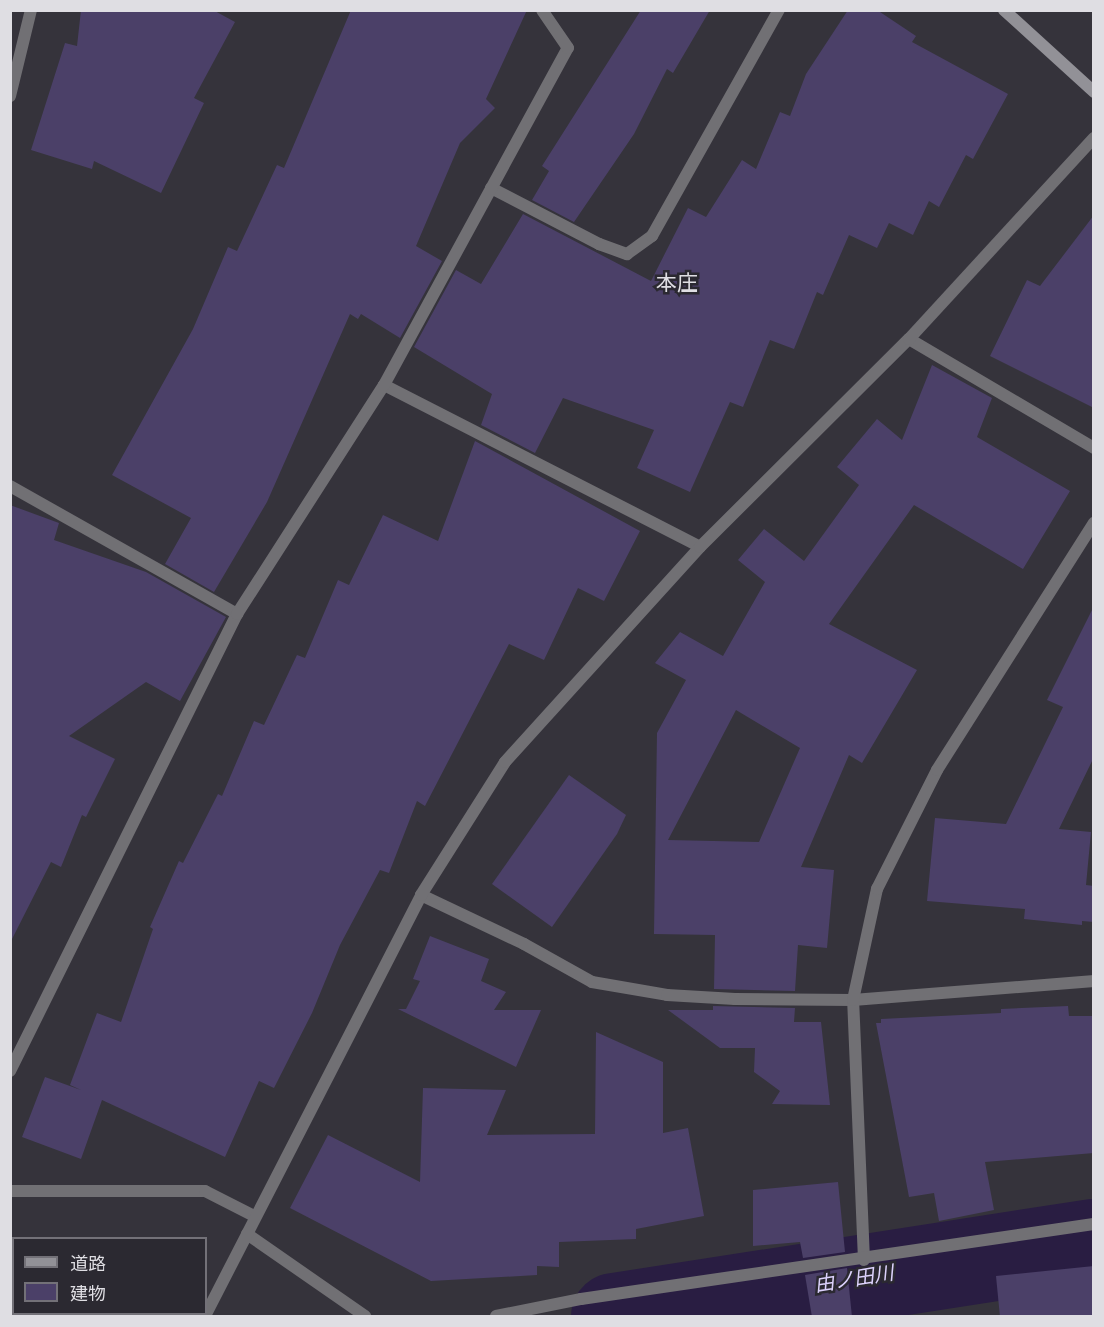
<!DOCTYPE html>
<html>
<head>
<meta charset="utf-8">
<style>
  body { margin:0 }
  #map { position:relative; width:1104px; height:1327px; overflow:hidden; background:#35333b; font-family:"Fira Sans Condensed","Noto Sans JP",sans-serif }
  div>[style] { position:absolute }
  [style*='--x'] { left:calc(var(--x)*1px); top:calc(var(--y)*1px); width:calc(var(--w)*1px); rotate:calc(var(--a)*1deg) }
  .river>* { height:87px; margin:-43.5px; padding:0 43.5px; transform-origin:43.5px; border-radius:43.5px; background:#291d42 }
  .building>* { inset:0; background:#4b4068 }
  .street>* { height:12px; margin:-6px; padding:0 6px; transform-origin:6px; border-radius:6px; background:#717074 }
  .secondary>* { height:12px; margin:-6px; padding:0 6px; transform-origin:6px; border-radius:6px; background:#929197 }
  span { translate:-50% -50%; white-space:nowrap; text-align:center; line-height:1.15; -webkit-text-stroke:5px #2b2931; paint-order:stroke }
  .water-label { font-size:20px; color:#dcd2fc; font-style:italic }
  .quarter-label { font-size:21px; color:#dfdee3 }
  .frame { position:absolute; inset:0; border:12px solid #dfdee3; pointer-events:none }
  .legend { position:absolute; left:12px; top:1237px; width:195px; height:78px; box-sizing:border-box; background:#2b2931; border:2px solid #737178; margin:0; padding:8px 10px; list-style:none; font-size:18px; color:#dfdee3 }
  .legend li { display:flex; align-items:center; gap:12px; height:30px }
  .legend b { width:30px; border:2px solid #737178 }
</style>
</head>
<body>
<div id="map">
  <div class="river">
    <div style="--x:614;--y:1316;--w:486;--a:-8.8"></div>
  </div>
  <div class="building">
    <div style="clip-path:polygon(81px 10px,213px 10px,235px 22px,194px 98px,204px 103px,161px 193px,94px 161px,92px 169px,31px 150px,65px 43px,77px 46px)"></div>
    <div style="clip-path:polygon(351px 10px,527px 10px,486px 99px,495px 108px,460px 143px,416px 246px,442px 261px,400px 338px,361px 314px,358px 319px,350px 314px,267px 502px,214px 592px,165px 564px,191px 518px,112px 475px,193px 329px,228px 247px,237px 251px,277px 165px,284px 168px)"></div>
    <div style="clip-path:polygon(641px 10px,710px 10px,673px 73px,667px 69px,634px 134px,574px 222px,532px 200px,549px 171px,542px 166px)"></div>
    <div style="clip-path:polygon(848px 10px,877px 10px,916px 36px,912px 42px,1008px 94px,973px 159px,966px 155px,939px 207px,929px 201px,913px 235px,889px 223px,877px 248px,849px 235px,823px 295px,817px 292px,794px 349px,770px 340px,743px 407px,730px 402px,690px 492px,637px 468px,654px 430px,563px 398px,535px 453px,481px 425px,492px 394px,414px 347px,456px 270px,481px 284px,523px 214px,651px 281px,688px 208px,706px 217px,742px 160px,756px 169px,780px 112px,790px 116px,806px 74px)"></div>
    <div style="clip-path:polygon(1094px 215px,1094px 408px,990px 356px,1027px 280px,1040px 286px)"></div>
    <div style="clip-path:polygon(evenodd,932px 365px,992px 398px,977px 437px,1070px 491px,1023px 569px,914px 505px,829px 624px,917px 670px,862px 763px,849px 755px,801px 867px,834px 870px,827px 948px,798px 945px,795px 991px,714px 989px,715px 935px,654px 934px,657px 733px,686px 680px,655px 663px,680px 632px,723px 656px,765px 582px,738px 560px,764px 529px,804px 561px,859px 485px,837px 467px,877px 419px,902px 440px,932px 365px,736px 710px,800px 748px,759px 842px,668px 840px,736px 710px)"></div>
    <div style="clip-path:polygon(475px 441px,640px 531px,604px 601px,578px 588px,544px 660px,509px 644px,425px 806px,417px 801px,389px 873px,380px 870px,340px 945px,312px 1013px,274px 1088px,259px 1081px,225px 1157px,102px 1100px,81px 1159px,22px 1137px,45px 1077px,81px 1090px,70px 1085px,97px 1013px,121px 1022px,153px 929px,150px 927px,179px 861px,183px 863px,218px 794px,222px 796px,254px 721px,264px 725px,297px 655px,305px 658px,338px 580px,349px 585px,383px 515px,438px 541px)"></div>
    <div style="clip-path:polygon(10px 505px,59px 523px,54px 540px,146px 572px,226px 617px,180px 701px,146px 682px,69px 736px,115px 759px,86px 817px,82px 815px,61px 867px,51px 862px,10px 943px)"></div>
    <div style="clip-path:polygon(1094px 606px,1094px 757px,1059px 829px,1091px 832px,1086px 885px,1094px 886px,1094px 922px,1082px 921px,1082px 925px,1024px 919px,1025px 909px,927px 901px,935px 818px,1006px 824px,1063px 707px,1047px 700px)"></div>
    <div style="clip-path:polygon(569px 775px,626px 815px,617px 834px,552px 927px,492px 884px)"></div>
    <div style="clip-path:polygon(430px 936px,489px 959px,481px 981px,506px 992px,494px 1010px,541px 1010px,516px 1067px,398px 1009px,406px 1009px,420px 981px,413px 979px)"></div>
    <div style="clip-path:polygon(713px 1006px,795px 1008px,794px 1022px,821px 1022px,830px 1105px,772px 1104px,780px 1091px,754px 1072px,755px 1048px,720px 1048px,668px 1010px,713px 1010px)"></div>
    <div style="clip-path:polygon(1068px 1006px,1069px 1016px,1094px 1016px,1094px 1153px,985px 1162px,994px 1210px,939px 1221px,934px 1193px,909px 1197px,876px 1023px,881px 1023px,881px 1019px,1001px 1013px,1001px 1009px)"></div>
    <div style="clip-path:polygon(596px 1032px,663px 1062px,663px 1133px,688px 1128px,704px 1216px,636px 1229px,636px 1239px,559px 1242px,559px 1267px,537px 1266px,537px 1275px,431px 1281px,290px 1208px,328px 1135px,420px 1182px,423px 1088px,506px 1090px,487px 1135px,595px 1134px)"></div>
    <div style="clip-path:polygon(838px 1182px,845px 1252px,803px 1258px,800px 1242px,753px 1246px,753px 1190px)"></div>
    <div style="clip-path:polygon(1094px 1266px,1094px 1317px,1000px 1317px,996px 1276px)"></div>
    <div style="clip-path:polygon(847px 1268px,852px 1317px,812px 1317px,805px 1275px)"></div>
  </div>
  <div class="street">
    <div style="--x:10;--y:96;--w:89;--a:-76.3"></div>
    <div style="--x:491;--y:188;--w:122;--a:27.4"></div>
    <div style="--x:599;--y:244;--w:30;--a:20"></div>
    <div style="--x:627;--y:254;--w:31;--a:-36"></div>
    <div style="--x:652;--y:236;--w:259;--a:-60.7"></div>
    <div style="--x:909;--y:339;--w:215;--a:30.5"></div>
    <div style="--x:384;--y:385;--w:355;--a:27.1"></div>
    <div style="--x:10;--y:486;--w:261;--a:29.4"></div>
    <div style="--x:421;--y:895;--w:114;--a:25.4"></div>
    <div style="--x:524;--y:944;--w:78;--a:29.2"></div>
    <div style="--x:592;--y:982;--w:76;--a:9.8"></div>
    <div style="--x:667;--y:995;--w:68;--a:3.4"></div>
    <div style="--x:735;--y:999;--w:118;--a:0.5"></div>
    <div style="--x:853;--y:1000;--w:242;--a:-4.5"></div>
    <div style="--x:10;--y:1071;--w:510;--a:-63.59"></div>
    <div style="--x:237;--y:614;--w:272;--a:-57.3"></div>
    <div style="--x:384;--y:385;--w:384;--a:-61.4"></div>
    <div style="--x:568;--y:48;--w:46;--a:-124.4"></div>
    <div style="--x:10;--y:1191;--w:195;--a:0"></div>
    <div style="--x:205;--y:1191;--w:55;--a:27"></div>
    <div style="--x:247;--y:1234;--w:144;--a:34.8"></div>
    <div style="--x:864;--y:1260;--w:260;--a:-92.4"></div>
    <div style="--x:853;--y:1000;--w:114;--a:-77.8"></div>
    <div style="--x:877;--y:889;--w:133;--a:-63.2"></div>
    <div style="--x:937;--y:770;--w:293;--a:-57.6"></div>
    <div style="--x:205;--y:1316;--w:473;--a:-62.8"></div>
    <div style="--x:421;--y:895;--w:157;--a:-57.7"></div>
    <div style="--x:505;--y:762;--w:290;--a:-47.8"></div>
    <div style="--x:700;--y:547;--w:295;--a:-44.9"></div>
    <div style="--x:909;--y:339;--w:273;--a:-47.4"></div>
    <div style="--x:496;--y:1316;--w:87;--a:-11.3"></div>
    <div style="--x:581;--y:1299;--w:518;--a:-8.32"></div>
  </div>
  <div class="secondary">
    <div style="--x:1004;--y:10;--w:122;--a:42.3"></div>
  </div>
  <div class="water-label">
    <span style="left:854px;top:1279px;rotate:-9deg">由ノ田川</span>
  </div>
  <div class="quarter-label">
    <span style="left:677px;top:283px">本庄</span>
  </div>
  <div class="frame"></div>
  <ul class="legend">
  <li><b style="height:8px;background:#929197"></b>道路</li>
  <li><b style="height:16px;background:#4b4068"></b>建物</li>
  </ul>
</div>
</body>
</html>
